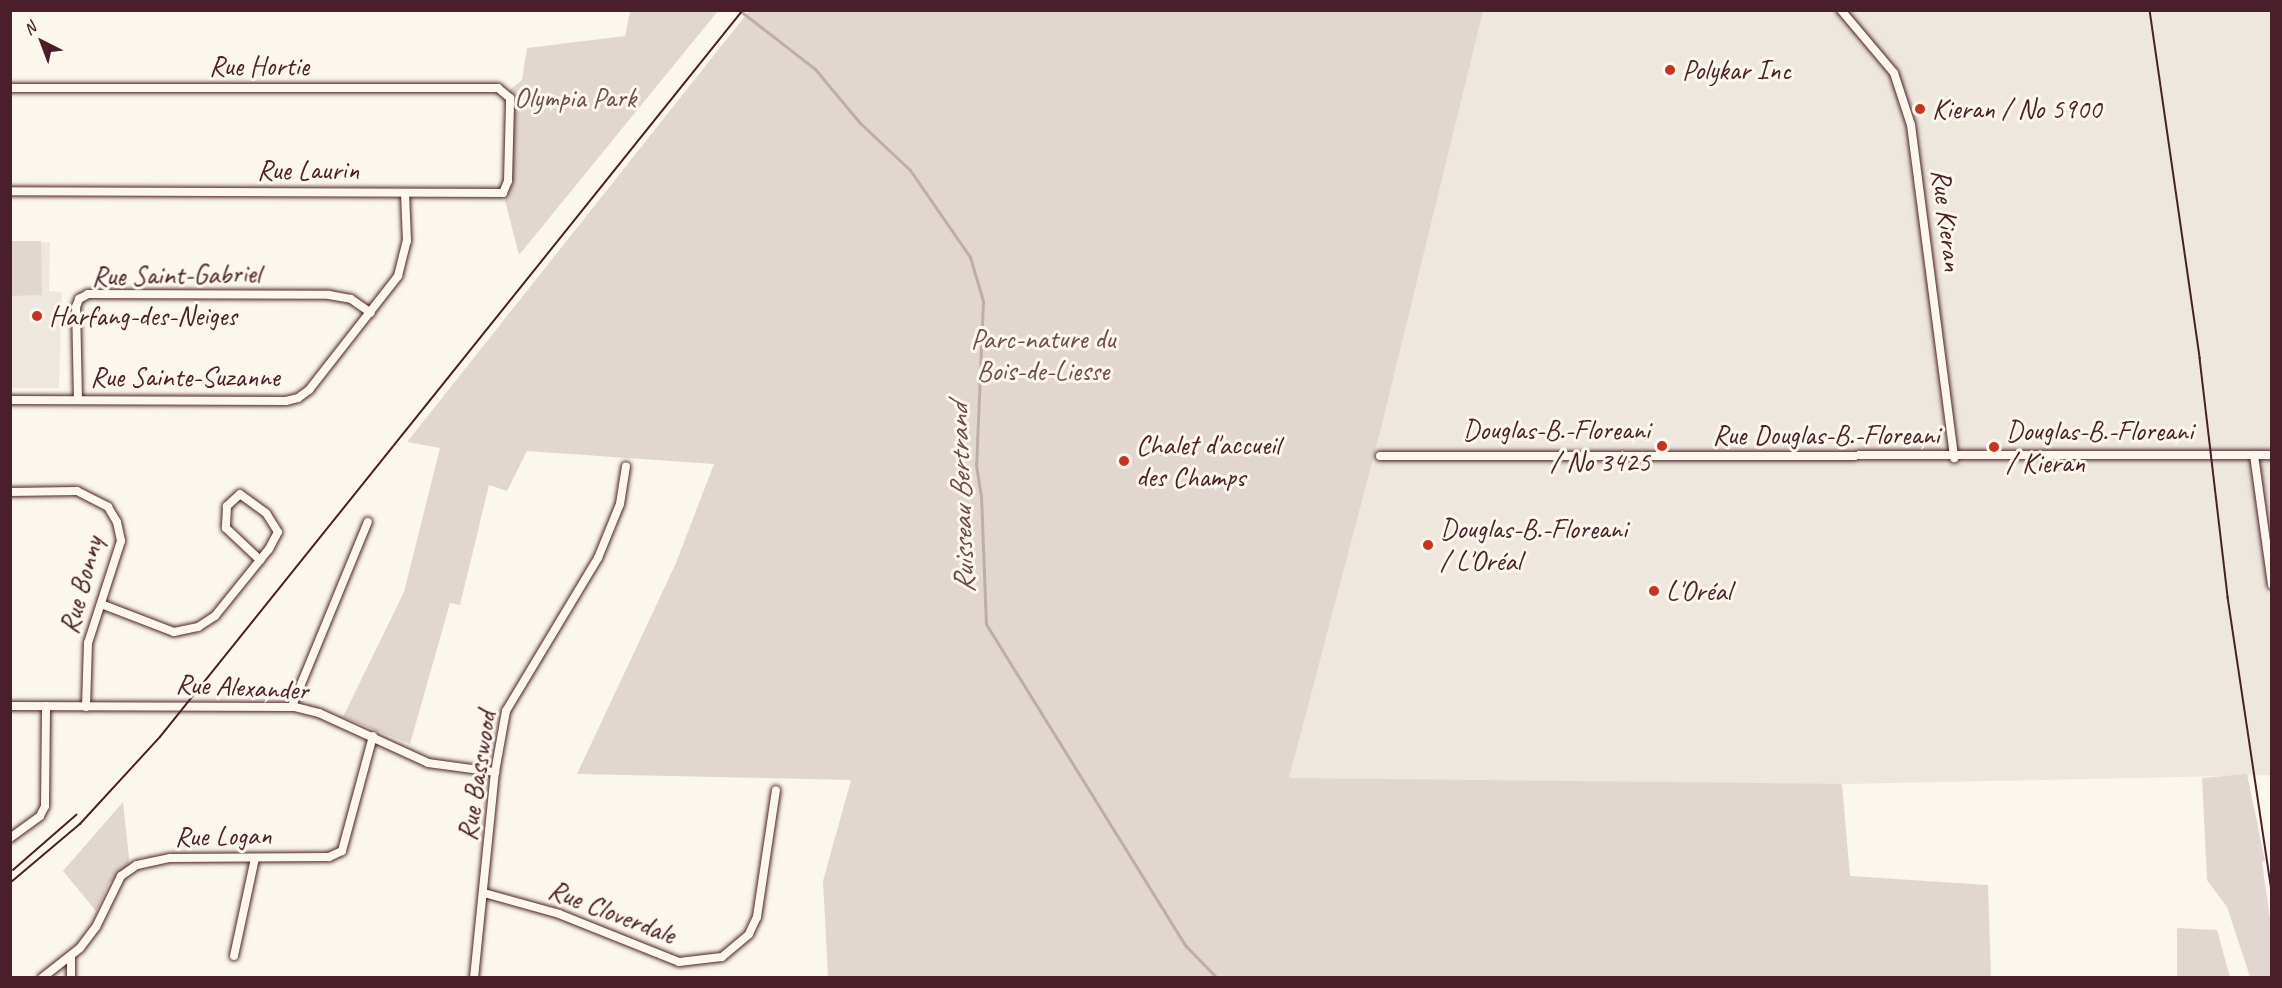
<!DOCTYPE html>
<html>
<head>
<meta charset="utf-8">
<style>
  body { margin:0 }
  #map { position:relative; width:2282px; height:988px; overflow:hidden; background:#fbf7ec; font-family:Caveat,sans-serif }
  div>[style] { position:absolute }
  .built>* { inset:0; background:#eee7de }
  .green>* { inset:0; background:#e2d7d0 }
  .stream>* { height:3px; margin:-1.5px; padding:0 1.5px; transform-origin:1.5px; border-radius:1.5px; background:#bfadaa }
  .roads { filter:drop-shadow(0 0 2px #4a1f2b) drop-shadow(0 0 2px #4a1f2b) }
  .minor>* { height:8px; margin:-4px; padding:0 4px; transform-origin:4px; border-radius:4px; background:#fbf7ec }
  .tram>* { height:1.5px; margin:-0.75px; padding:0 0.75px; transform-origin:0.75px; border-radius:0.75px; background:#4a1f2b }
  .dots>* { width:16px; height:16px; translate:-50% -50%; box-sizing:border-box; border:3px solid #fbf7ec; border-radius:50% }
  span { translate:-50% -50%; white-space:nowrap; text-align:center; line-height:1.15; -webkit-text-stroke:6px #fbf7ec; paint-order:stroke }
  .street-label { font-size:28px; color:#4a1f2b }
  .poi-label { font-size:28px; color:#4a1f2b }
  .left { translate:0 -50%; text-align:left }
  .right { translate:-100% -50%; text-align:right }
  .park-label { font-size:28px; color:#704d54 }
  .water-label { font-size:30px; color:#6d4a51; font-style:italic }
  .frame { position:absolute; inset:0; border:12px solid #4a1f2b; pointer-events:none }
  .north { position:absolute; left:12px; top:12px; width:60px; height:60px; -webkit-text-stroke:4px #fbf7ec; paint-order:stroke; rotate:318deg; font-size:16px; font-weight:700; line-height:24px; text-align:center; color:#4a1f2b }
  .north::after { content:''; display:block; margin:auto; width:21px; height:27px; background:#4a1f2b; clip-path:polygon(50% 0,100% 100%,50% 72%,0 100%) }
</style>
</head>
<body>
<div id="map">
  <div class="built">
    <i style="clip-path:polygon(1481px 11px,2271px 11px,2271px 775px,1759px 786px,1288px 779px)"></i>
    <i style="clip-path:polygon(11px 242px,50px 242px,49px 291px,62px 292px,59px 388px,11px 388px)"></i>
  </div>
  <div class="green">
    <i style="clip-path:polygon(630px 11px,718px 11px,519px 255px,503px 193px,508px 181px,510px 104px,506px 93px,522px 80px,527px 48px,625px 36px)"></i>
    <i style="clip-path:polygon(749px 11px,1483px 11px,1380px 432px,1289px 778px,1842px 784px,1850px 876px,1988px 885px,1991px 977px,828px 977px,823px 881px,851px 780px,577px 774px,676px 563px,714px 464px,527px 451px,507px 491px,489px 485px,460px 605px,450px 603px,410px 744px,343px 717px,404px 592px,440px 448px,407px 442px)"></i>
    <i style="clip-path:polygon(11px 241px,41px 241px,42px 295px,11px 296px)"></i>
    <i style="clip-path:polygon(2247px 774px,2265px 861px,2262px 862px,2271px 926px,2271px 977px,2250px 977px,2227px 907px,2207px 880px,2202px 778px)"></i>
    <i style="clip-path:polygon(123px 802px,130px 867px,109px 883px,96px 911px,63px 871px)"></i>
    <i style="clip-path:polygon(2177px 928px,2217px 930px,2230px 977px,2177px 977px)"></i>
  </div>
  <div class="stream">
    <i style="left:739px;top:10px;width:96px;rotate:37.8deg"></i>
    <i style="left:815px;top:69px;width:70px;rotate:50.2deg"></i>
    <i style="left:860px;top:123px;width:69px;rotate:43.2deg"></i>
    <i style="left:910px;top:170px;width:106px;rotate:55.4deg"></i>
    <i style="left:970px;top:257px;width:46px;rotate:73.5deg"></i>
    <i style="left:983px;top:301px;width:164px;rotate:92.4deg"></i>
    <i style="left:976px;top:465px;width:30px;rotate:81deg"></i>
    <i style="left:981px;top:495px;width:129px;rotate:87.8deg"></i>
    <i style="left:986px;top:624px;width:379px;rotate:58.2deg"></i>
    <i style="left:1186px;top:946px;width:45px;rotate:45.9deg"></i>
  </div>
  <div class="roads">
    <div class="minor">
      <i style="left:1841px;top:10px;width:82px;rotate:49.9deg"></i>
      <i style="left:1894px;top:73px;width:55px;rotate:71.9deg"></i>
      <i style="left:1911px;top:125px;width:336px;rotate:82.6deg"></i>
      <i style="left:10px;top:88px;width:488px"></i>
      <i style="left:498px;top:88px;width:16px;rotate:40deg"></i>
      <i style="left:510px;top:98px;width:6px;rotate:90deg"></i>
      <i style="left:510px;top:104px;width:77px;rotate:91.5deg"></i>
      <i style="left:508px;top:181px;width:13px;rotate:113deg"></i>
      <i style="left:503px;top:193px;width:493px;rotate:-179.8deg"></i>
      <i style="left:10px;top:400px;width:276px;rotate:0.2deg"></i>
      <i style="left:286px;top:401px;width:12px;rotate:-14deg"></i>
      <i style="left:298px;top:398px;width:14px;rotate:-36deg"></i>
      <i style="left:309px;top:390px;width:145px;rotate:-52deg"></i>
      <i style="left:398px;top:276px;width:36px;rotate:-76deg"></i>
      <i style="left:407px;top:241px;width:48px;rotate:-92.4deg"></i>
      <i style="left:78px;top:400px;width:93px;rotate:-91.2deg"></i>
      <i style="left:76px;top:307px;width:9px;rotate:-69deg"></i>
      <i style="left:79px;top:299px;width:10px;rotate:-29deg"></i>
      <i style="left:88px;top:294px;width:241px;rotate:0.2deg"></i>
      <i style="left:329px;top:295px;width:22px;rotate:10deg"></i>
      <i style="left:351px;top:299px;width:24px;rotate:35deg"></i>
      <i style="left:2254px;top:455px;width:131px;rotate:82.1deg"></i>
      <i style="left:1380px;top:456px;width:892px;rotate:-0.06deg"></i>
      <i style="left:10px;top:492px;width:67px;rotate:-0.9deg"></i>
      <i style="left:77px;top:491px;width:35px;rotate:27deg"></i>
      <i style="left:108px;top:507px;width:17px;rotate:59deg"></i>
      <i style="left:117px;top:522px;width:19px;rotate:78deg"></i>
      <i style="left:121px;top:541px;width:107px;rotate:107.9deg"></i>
      <i style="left:88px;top:643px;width:64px;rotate:91.8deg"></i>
      <i style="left:101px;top:604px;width:78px;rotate:21deg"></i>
      <i style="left:174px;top:632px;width:25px;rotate:-12deg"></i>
      <i style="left:198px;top:627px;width:20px;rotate:-33deg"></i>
      <i style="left:215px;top:616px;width:72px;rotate:-51.2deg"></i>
      <i style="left:260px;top:560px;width:14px;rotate:-51deg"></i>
      <i style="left:269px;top:549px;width:19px;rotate:-62deg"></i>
      <i style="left:278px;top:532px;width:22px;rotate:-122deg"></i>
      <i style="left:266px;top:513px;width:32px;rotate:-144deg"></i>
      <i style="left:240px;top:494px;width:18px;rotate:137deg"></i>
      <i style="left:227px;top:506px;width:22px;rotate:93deg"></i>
      <i style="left:226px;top:528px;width:47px;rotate:43.3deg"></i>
      <i style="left:10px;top:706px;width:285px;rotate:0.2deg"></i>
      <i style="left:295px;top:707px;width:25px;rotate:14deg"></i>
      <i style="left:319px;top:713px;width:120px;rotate:24.6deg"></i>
      <i style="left:428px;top:763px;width:68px;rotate:7.7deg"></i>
      <i style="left:292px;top:706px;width:199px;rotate:-67.6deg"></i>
      <i style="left:10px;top:838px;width:37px;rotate:-36deg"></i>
      <i style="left:40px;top:816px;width:11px;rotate:-63deg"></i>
      <i style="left:45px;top:806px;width:100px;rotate:-89.4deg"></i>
      <i style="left:484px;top:893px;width:78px;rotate:15.6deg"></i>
      <i style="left:559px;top:914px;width:129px;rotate:21.8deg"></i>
      <i style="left:679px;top:962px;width:43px;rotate:-6.6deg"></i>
      <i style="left:722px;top:957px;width:35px;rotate:-40deg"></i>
      <i style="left:749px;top:934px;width:19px;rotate:-65deg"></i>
      <i style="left:757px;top:917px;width:128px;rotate:-81.5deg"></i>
      <i style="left:234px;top:956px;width:100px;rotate:-77.9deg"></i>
      <i style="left:71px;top:958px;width:20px;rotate:90deg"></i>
      <i style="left:42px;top:978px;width:48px;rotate:-38.3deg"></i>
      <i style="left:80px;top:948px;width:26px;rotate:-53deg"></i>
      <i style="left:96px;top:927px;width:57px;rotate:-63.9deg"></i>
      <i style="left:121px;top:876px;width:19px;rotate:-35deg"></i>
      <i style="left:137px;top:865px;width:34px;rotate:-12deg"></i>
      <i style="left:170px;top:858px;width:159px;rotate:-0.4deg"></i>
      <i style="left:329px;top:857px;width:14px;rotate:-25deg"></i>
      <i style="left:342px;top:851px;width:119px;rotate:-74.9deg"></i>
      <i style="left:474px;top:978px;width:207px;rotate:-84.2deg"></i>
      <i style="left:495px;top:772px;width:62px;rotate:-79.8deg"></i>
      <i style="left:506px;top:711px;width:179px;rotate:-59deg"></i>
      <i style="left:598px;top:558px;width:58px;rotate:-67.8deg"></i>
      <i style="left:620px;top:504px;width:38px;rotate:-81deg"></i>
    </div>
  </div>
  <div class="tram">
    <i style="left:2150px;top:10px;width:352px;rotate:81.8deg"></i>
    <i style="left:2200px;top:358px;width:241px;rotate:83.3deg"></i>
    <i style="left:2228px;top:597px;width:297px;rotate:81.5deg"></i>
    <i style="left:13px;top:870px;width:84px;rotate:-41.1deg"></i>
    <i style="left:10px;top:883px;width:92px;rotate:-40.1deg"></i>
    <i style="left:80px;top:824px;width:118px;rotate:-47.4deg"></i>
    <i style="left:160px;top:737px;width:932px;rotate:-51.27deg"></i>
  </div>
  <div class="dots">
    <i style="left:1670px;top:70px;background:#c8321e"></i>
    <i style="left:1920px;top:109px;background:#c8321e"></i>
    <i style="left:37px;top:316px;background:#c8321e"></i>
    <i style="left:1662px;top:446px;background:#c8321e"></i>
    <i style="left:1994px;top:447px;background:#c8321e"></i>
    <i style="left:1124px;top:461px;background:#c8321e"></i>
    <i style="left:1428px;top:545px;background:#c8321e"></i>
    <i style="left:1654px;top:591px;background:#c8321e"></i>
  </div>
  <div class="street-label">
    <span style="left:259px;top:66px">Rue Hortie</span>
    <span style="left:308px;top:170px">Rue Laurin</span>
    <span style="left:1947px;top:220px;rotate:83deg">Rue Kieran</span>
    <span style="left:176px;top:275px;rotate:-1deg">Rue Saint-Gabriel</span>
    <span style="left:185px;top:377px">Rue Sainte-Suzanne</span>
    <span style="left:1826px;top:435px">Rue Douglas-B.-Floreani</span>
    <span style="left:81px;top:585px;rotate:-75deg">Rue Bonny</span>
    <span style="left:242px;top:687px;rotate:3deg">Rue Alexander</span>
    <span style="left:477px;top:776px;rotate:-81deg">Rue Basswood</span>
    <span style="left:223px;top:836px;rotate:-1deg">Rue Logan</span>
    <span style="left:612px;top:912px;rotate:21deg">Rue Cloverdale</span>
  </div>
  <div class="poi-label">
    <span class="left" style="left:1682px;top:70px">Polykar Inc</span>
    <span class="left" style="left:1932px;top:109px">Kieran / No 5900</span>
    <span class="left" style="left:49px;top:316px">Harfang-des-Neiges</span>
    <span class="right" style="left:1650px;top:446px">Douglas-B.-Floreani<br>/ No 3425</span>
    <span class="left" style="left:2006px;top:447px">Douglas-B.-Floreani<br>/ Kieran</span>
    <span class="left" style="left:1136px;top:461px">Chalet d'accueil<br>des Champs</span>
    <span class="left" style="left:1440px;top:545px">Douglas-B.-Floreani<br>/ L'Oréal</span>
    <span class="left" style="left:1666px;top:591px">L'Oréal</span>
  </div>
  <div class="park-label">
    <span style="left:575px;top:98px">Olympia Park</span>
    <span style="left:1043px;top:355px">Parc-nature du<br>Bois-de-Liesse</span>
  </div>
  <div class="water-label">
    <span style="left:961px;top:499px;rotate:-92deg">Ruisseau Bertrand</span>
  </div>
  <div class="frame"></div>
  <div class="north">N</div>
</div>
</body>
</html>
